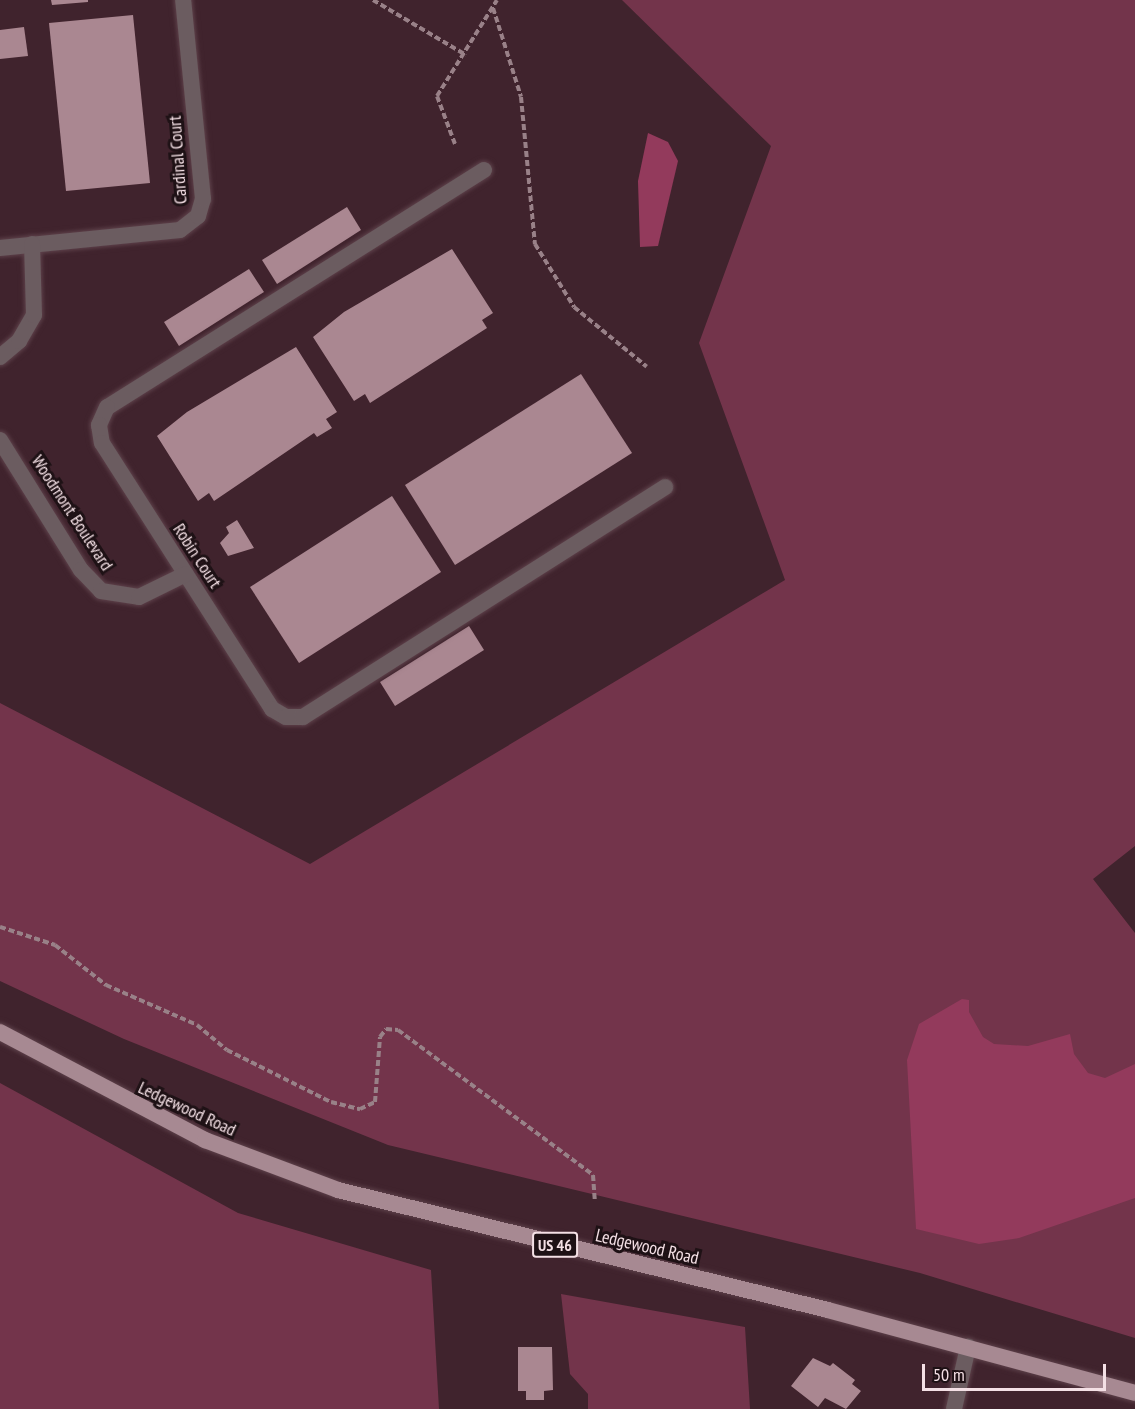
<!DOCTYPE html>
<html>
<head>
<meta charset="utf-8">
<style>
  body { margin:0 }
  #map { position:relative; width:1135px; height:1409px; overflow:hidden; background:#40232d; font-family:"PT Sans Narrow",sans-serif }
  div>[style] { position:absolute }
  .green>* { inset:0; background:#73344b }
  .water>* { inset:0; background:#933a5c }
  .building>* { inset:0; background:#aa8791 }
  .path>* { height:4px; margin-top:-2px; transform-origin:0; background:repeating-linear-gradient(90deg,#998188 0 6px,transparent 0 9px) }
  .roads { filter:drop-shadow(0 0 2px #5d414a) drop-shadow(0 0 2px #5d414a) }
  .minor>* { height:16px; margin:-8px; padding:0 8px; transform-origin:8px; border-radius:8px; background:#6b5c60 }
  .primary>* { height:16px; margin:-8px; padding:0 8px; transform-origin:8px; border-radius:8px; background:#a78992 }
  span { translate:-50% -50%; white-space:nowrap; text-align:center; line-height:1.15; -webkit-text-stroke:6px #1e1115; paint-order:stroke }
  .shield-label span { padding:2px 4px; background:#1e1115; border:2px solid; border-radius:4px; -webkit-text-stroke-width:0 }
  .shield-label { font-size:16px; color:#f4e0e5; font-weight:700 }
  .street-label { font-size:18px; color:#f4e0e5 }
  .scale { position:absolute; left:922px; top:1364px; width:184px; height:27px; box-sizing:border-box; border:3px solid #f4e0e5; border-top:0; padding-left:8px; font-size:18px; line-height:21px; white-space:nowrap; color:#f4e0e5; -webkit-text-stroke:4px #1e1115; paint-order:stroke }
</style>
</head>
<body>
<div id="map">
  <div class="green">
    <i style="clip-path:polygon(622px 0,1135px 0,1135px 846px,1093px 879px,1135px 933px,1135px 1338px,920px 1273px,388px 1145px,124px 1039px,0 981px,0 703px,310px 864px,785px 580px,699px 343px,771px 146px)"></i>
    <i style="clip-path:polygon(0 1083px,238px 1213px,431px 1270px,439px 1409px,0 1409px)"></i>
    <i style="clip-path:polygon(561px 1294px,745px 1327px,750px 1409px,588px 1409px,588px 1394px,570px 1374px)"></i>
  </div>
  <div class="water">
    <i style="clip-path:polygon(648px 133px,668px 142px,678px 161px,658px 246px,640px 247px,638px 181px)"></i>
    <i style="clip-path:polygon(962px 999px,969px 1000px,969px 1012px,983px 1037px,994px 1044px,1028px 1046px,1070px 1034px,1074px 1054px,1088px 1073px,1105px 1078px,1135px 1064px,1135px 1198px,1019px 1238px,979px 1244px,916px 1229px,907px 1060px,919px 1024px)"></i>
  </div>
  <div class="building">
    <i style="clip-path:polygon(51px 0,88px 0,88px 2px,52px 5px)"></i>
    <i style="clip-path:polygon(133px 15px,150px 183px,66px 191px,49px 23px)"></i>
    <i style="clip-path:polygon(24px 27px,28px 56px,0 59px,0 30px)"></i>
    <i style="clip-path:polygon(347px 207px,361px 230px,277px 284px,262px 260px)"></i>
    <i style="clip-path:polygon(452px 249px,493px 313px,482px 320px,487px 328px,370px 403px,365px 394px,354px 401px,313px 337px,344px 312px)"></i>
    <i style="clip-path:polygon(249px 269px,264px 292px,179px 346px,164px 322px)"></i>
    <i style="clip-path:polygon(296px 347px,337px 412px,326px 419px,332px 428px,317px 437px,314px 433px,214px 501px,209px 493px,198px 501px,157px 436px,187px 412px)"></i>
    <i style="clip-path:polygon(581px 374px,632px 453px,455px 565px,405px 485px)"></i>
    <i style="clip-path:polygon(392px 496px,441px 572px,299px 663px,250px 587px)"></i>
    <i style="clip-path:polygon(237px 520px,254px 548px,228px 556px,220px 543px,229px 533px,226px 527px)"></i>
    <i style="clip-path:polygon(469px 626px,484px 650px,395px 706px,380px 682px)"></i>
    <i style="clip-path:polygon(518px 1347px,552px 1347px,553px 1390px,544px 1391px,544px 1400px,526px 1400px,526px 1391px,518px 1391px)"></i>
    <i style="clip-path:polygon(813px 1358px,830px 1366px,833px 1363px,855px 1380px,852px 1384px,861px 1391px,846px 1409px,825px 1398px,818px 1407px,791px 1386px)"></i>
  </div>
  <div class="path">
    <i style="left:373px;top:0;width:108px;rotate:30.6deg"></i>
    <i style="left:493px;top:8px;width:93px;rotate:72.5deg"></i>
    <i style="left:521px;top:97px;width:148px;rotate:84.6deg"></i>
    <i style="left:535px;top:244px;width:74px;rotate:58.2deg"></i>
    <i style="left:574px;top:307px;width:94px;rotate:39.4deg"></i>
    <i style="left:455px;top:144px;width:51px;rotate:-110.6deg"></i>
    <i style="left:437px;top:96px;width:113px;rotate:-58deg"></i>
    <i style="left:0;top:927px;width:58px;rotate:18.1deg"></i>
    <i style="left:55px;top:945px;width:65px;rotate:38.1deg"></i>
    <i style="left:106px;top:985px;width:99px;rotate:23.7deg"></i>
    <i style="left:197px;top:1025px;width:39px;rotate:40deg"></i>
    <i style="left:227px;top:1050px;width:116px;rotate:26.6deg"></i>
    <i style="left:331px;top:1102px;width:30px;rotate:14deg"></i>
    <i style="left:360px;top:1109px;width:17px;rotate:-25deg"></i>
    <i style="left:375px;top:1102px;width:65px;rotate:-85.6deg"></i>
    <i style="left:380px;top:1037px;width:10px;rotate:-53deg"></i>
    <i style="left:386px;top:1029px;width:12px;rotate:5deg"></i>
    <i style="left:398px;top:1030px;width:243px;rotate:36.6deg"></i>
    <i style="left:593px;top:1175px;width:26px;rotate:86deg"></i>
  </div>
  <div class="roads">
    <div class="minor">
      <i style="left:484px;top:170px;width:445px;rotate:147.8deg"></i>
      <i style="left:107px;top:407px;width:20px;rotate:114deg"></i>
      <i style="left:99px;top:425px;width:18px;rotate:81deg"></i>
      <i style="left:102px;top:443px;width:316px;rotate:57.4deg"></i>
      <i style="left:272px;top:709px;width:16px;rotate:30deg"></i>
      <i style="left:286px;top:717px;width:17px"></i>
      <i style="left:303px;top:717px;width:429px;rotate:-32.4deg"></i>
      <i style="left:0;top:248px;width:181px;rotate:-5.7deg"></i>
      <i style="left:180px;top:230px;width:23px;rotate:-38deg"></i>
      <i style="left:198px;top:216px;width:18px;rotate:-74deg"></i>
      <i style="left:203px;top:199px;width:200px;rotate:-95.7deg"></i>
      <i style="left:0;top:357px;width:25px;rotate:-40deg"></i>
      <i style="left:19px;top:341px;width:30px;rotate:-60deg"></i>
      <i style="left:34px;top:315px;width:71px;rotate:-91.6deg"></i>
      <i style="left:0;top:440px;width:153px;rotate:58.1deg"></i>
      <i style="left:81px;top:570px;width:29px;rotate:46deg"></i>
      <i style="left:101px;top:591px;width:38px;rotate:9deg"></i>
      <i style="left:139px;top:597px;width:52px;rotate:-26.1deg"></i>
      <i style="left:954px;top:1409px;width:64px;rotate:-77.3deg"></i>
    </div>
    <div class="primary">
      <i style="left:0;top:1032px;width:232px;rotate:27.8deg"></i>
      <i style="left:205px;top:1140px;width:142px;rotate:20.6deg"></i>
      <i style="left:338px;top:1190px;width:504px;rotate:13.76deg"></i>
      <i style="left:828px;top:1310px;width:318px;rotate:15.1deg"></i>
    </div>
  </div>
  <div class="shield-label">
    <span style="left:555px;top:1245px">US 46</span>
  </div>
  <div class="street-label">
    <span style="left:178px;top:160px;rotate:-94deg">Cardinal Court</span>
    <span style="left:72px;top:513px;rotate:57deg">Woodmont Boulevard</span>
    <span style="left:197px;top:556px;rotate:57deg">Robin Court</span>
    <span style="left:187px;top:1109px;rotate:25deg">Ledgewood Road</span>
    <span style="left:647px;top:1247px;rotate:13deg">Ledgewood Road</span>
  </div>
  <div class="scale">50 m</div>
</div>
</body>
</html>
